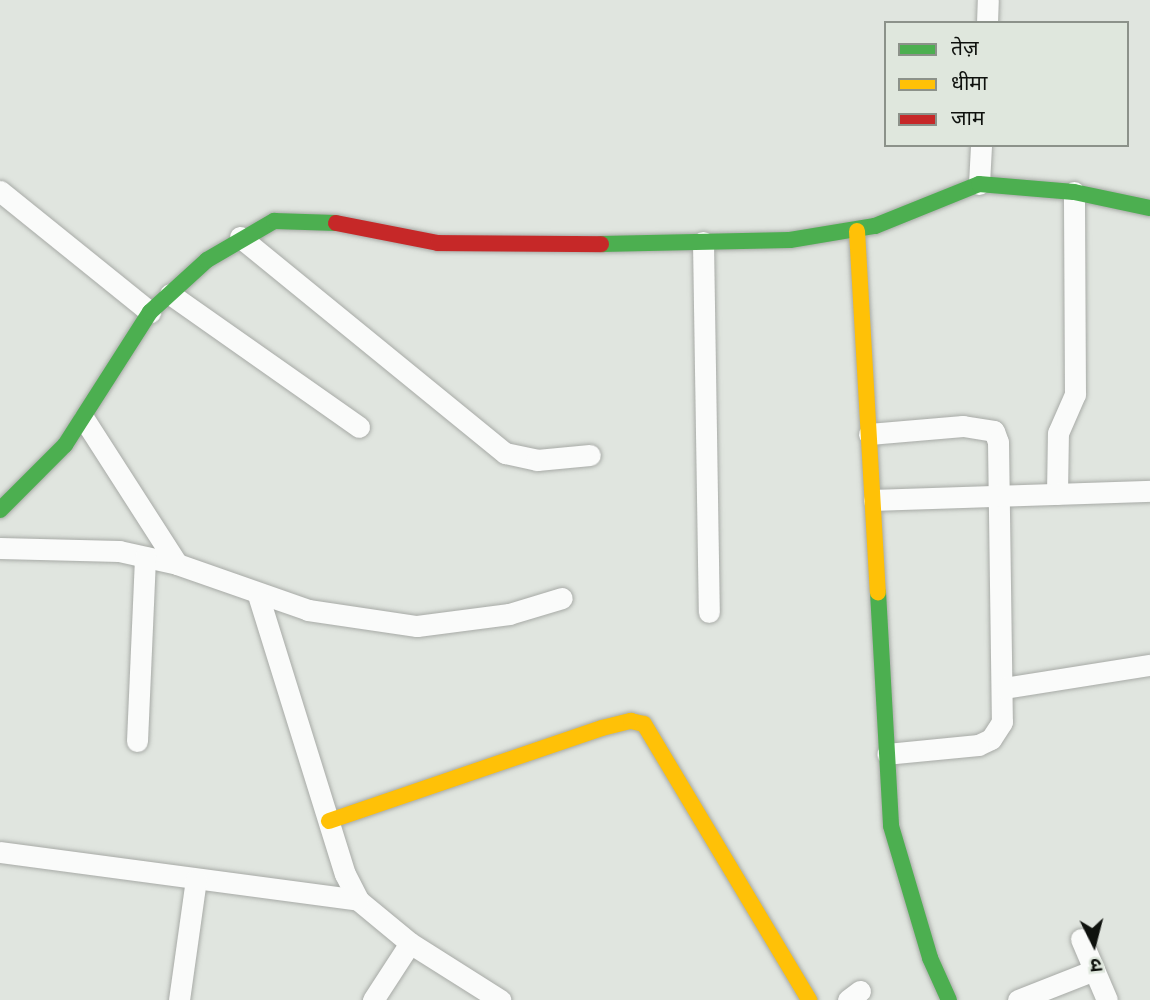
<!DOCTYPE html>
<html>
<head>
<meta charset="utf-8">
<style>
  body { margin:0 }
  #map { position:relative; width:1150px; height:1000px; overflow:hidden; background:#e0e5df; font-family:Signika,"Noto Sans Devanagari",sans-serif }
  div>[style] { position:absolute }
  .roads { filter:drop-shadow(0 0 2px #a7aaa6) drop-shadow(0 0 2px #a7aaa6) }
  .street>* { height:21px; margin:-10.5px; padding:0 10.5px; transform-origin:10.5px; border-radius:10.5px; background:#fafbfa }
  .fast>* { height:16px; margin:-8px; padding:0 8px; transform-origin:8px; border-radius:8px; background:#4caf50 }
  .slow>* { height:16px; margin:-8px; padding:0 8px; transform-origin:8px; border-radius:8px; background:#ffc107 }
  .jam>* { height:16px; margin:-8px; padding:0 8px; transform-origin:8px; border-radius:8px; background:#c62828 }
  span { translate:-50% -50%; white-space:nowrap; text-align:center; line-height:1.15; -webkit-text-stroke:6px #dfe7dd; paint-order:stroke }
  .legend { position:absolute; left:884px; top:21px; width:245px; height:126px; box-sizing:border-box; background:#dfe7dd; border:2px solid #8c928a; margin:0; padding:9px 12px; list-style:none; font-size:21px; color:#0f120e }
  .legend li { display:flex; align-items:center; gap:14px; height:35px }
  .legend b { width:35px; border:2px solid #8c928a }
  .north { position:absolute; left:1059px; top:909px; width:70px; height:70px; -webkit-text-stroke:5px #dfe7dd; paint-order:stroke; rotate:174deg; font-size:19px; font-weight:700; line-height:28px; text-align:center; color:#0f120e }
  .north::after { content:''; display:block; margin:auto; width:24px; height:32px; background:#0f120e; clip-path:polygon(50% 0,100% 100%,50% 72%,0 100%) }
</style>
</head>
<body>
<div id="map">
  <div class="roads">
    <div class="street">
      <i style="left:987px;top:23px;width:23px;rotate:-88deg"></i>
      <i style="left:979px;top:184px;width:39px;rotate:-87deg"></i>
      <i style="left:0;top:191px;width:193px;rotate:38.9deg"></i>
      <i style="left:240px;top:237px;width:342px;rotate:39.2deg"></i>
      <i style="left:505px;top:453px;width:33px;rotate:12deg"></i>
      <i style="left:537px;top:460px;width:53px;rotate:-5.4deg"></i>
      <i style="left:703px;top:242px;width:370px;rotate:89.1deg"></i>
      <i style="left:170px;top:294px;width:231px;rotate:35.1deg"></i>
      <i style="left:84px;top:419px;width:172px;rotate:57.3deg"></i>
      <i style="left:869px;top:434px;width:94px;rotate:-4.9deg"></i>
      <i style="left:963px;top:426px;width:31px;rotate:9deg"></i>
      <i style="left:994px;top:431px;width:12px;rotate:70deg"></i>
      <i style="left:998px;top:442px;width:280px;rotate:89.2deg"></i>
      <i style="left:1002px;top:722px;width:20px;rotate:123deg"></i>
      <i style="left:991px;top:739px;width:14px;rotate:155deg"></i>
      <i style="left:978px;top:745px;width:91px;rotate:174.4deg"></i>
      <i style="left:1057px;top:494px;width:61px;rotate:-89.1deg"></i>
      <i style="left:1058px;top:433px;width:43px;rotate:-66.4deg"></i>
      <i style="left:1075px;top:394px;width:202px;rotate:-90.3deg"></i>
      <i style="left:874px;top:500px;width:276px;rotate:-1.9deg"></i>
      <i style="left:0;top:548px;width:119px;rotate:1.4deg"></i>
      <i style="left:119px;top:551px;width:59px;rotate:12.6deg"></i>
      <i style="left:177px;top:564px;width:139px;rotate:19.3deg"></i>
      <i style="left:308px;top:610px;width:110px;rotate:8.4deg"></i>
      <i style="left:417px;top:626px;width:93px;rotate:-7.4deg"></i>
      <i style="left:509px;top:614px;width:55px;rotate:-16.8deg"></i>
      <i style="left:258px;top:595px;width:292px;rotate:72.7deg"></i>
      <i style="left:345px;top:874px;width:29px;rotate:63deg"></i>
      <i style="left:358px;top:900px;width:67px;rotate:39.6deg"></i>
      <i style="left:410px;top:943px;width:107px;rotate:32.3deg"></i>
      <i style="left:1004px;top:688px;width:148px;rotate:-9deg"></i>
      <i style="left:137px;top:741px;width:184px;rotate:-87.5deg"></i>
      <i style="left:0;top:852px;width:361px;rotate:7.6deg"></i>
      <i style="left:1081px;top:939px;width:66px;rotate:66.9deg"></i>
      <i style="left:179px;top:1000px;width:122px;rotate:-82deg"></i>
      <i style="left:373px;top:1000px;width:68px;rotate:-57deg"></i>
      <i style="left:848px;top:1000px;width:15px;rotate:-37deg"></i>
      <i style="left:1018px;top:1000px;width:82px;rotate:-21.5deg"></i>
    </div>
    <div class="fast">
      <i style="left:601px;top:244px;width:189px;rotate:-1.2deg"></i>
      <i style="left:790px;top:240px;width:86px;rotate:-9.4deg"></i>
      <i style="left:875px;top:226px;width:112px;rotate:-22deg"></i>
      <i style="left:979px;top:184px;width:95px;rotate:4.8deg"></i>
      <i style="left:1074px;top:192px;width:78px;rotate:11.9deg"></i>
      <i style="left:0;top:510px;width:92px;rotate:-45deg"></i>
      <i style="left:65px;top:445px;width:158px;rotate:-57.4deg"></i>
      <i style="left:150px;top:312px;width:77px;rotate:-42.4deg"></i>
      <i style="left:207px;top:260px;width:78px;rotate:-30.2deg"></i>
      <i style="left:274px;top:221px;width:62px;rotate:1.8deg"></i>
      <i style="left:878px;top:592px;width:234px;rotate:86.8deg"></i>
      <i style="left:891px;top:826px;width:138px;rotate:73.5deg"></i>
      <i style="left:930px;top:958px;width:46px;rotate:65.7deg"></i>
    </div>
    <div class="slow">
      <i style="left:857px;top:231px;width:362px;rotate:86.7deg"></i>
      <i style="left:329px;top:821px;width:288px;rotate:-18.8deg"></i>
      <i style="left:602px;top:728px;width:30px;rotate:-14deg"></i>
      <i style="left:631px;top:721px;width:13px;rotate:13deg"></i>
      <i style="left:644px;top:724px;width:322px;rotate:59.1deg"></i>
    </div>
    <div class="jam">
      <i style="left:336px;top:223px;width:104px;rotate:11.1deg"></i>
      <i style="left:438px;top:243px;width:163px;rotate:0.4deg"></i>
    </div>
  </div>
  <ul class="legend">
  <li><b style="height:9px;background:#4caf50"></b>तेज़</li>
  <li><b style="height:9px;background:#ffc107"></b>धीमा</li>
  <li><b style="height:9px;background:#c62828"></b>जाम</li>
  </ul>
  <div class="north">उ</div>
</div>
</body>
</html>
